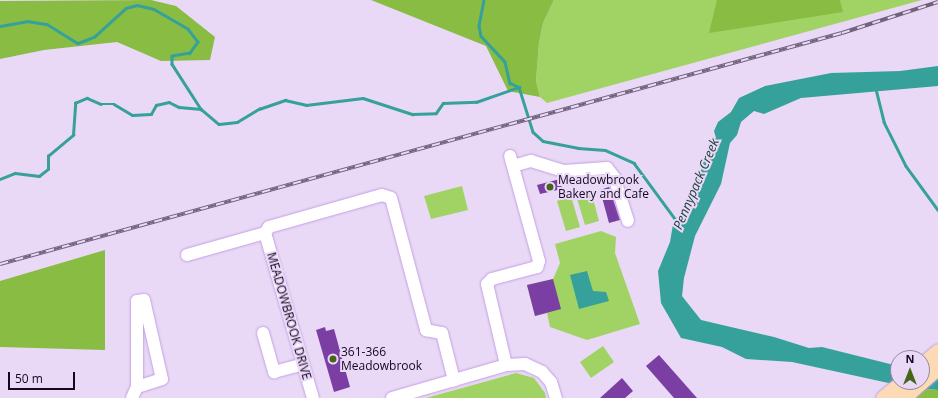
<!DOCTYPE html>
<html>
<head>
<meta charset="utf-8">
<style>
  body { margin:0 }
  #map { position:relative; width:938px; height:398px; overflow:hidden; background:#e9d9f6; font-family:"Open Sans",sans-serif }
  div>[style] { position:absolute }
  .green>* { inset:0; background:#a1d364 }
  .forest>* { inset:0; background:#89bc43 }
  .water>* { inset:0; background:#36a19a }
  .stream>* { height:2.5px; margin:-1.25px; padding:0 1.25px; transform-origin:1.25px; border-radius:1.25px; background:#36a19a }
  .building>* { inset:0; background:#7b3fa3 }
  .roads { filter:drop-shadow(0 0 1px #c59fe4) drop-shadow(0 0 1px #c59fe4) }
  .minor>* { height:12px; margin:-6px; padding:0 6px; transform-origin:6px; border-radius:6px; background:#fff }
  .major>* { height:15px; margin:-7.5px; padding:0 7.5px; transform-origin:7.5px; border-radius:7.5px; background:#fcdab5 }
  .rail>* { height:4px; margin-top:-2px; transform-origin:0; background:repeating-linear-gradient(90deg,#e9d9f6 0 8px,#72637d 0 16px); box-sizing:border-box; border-block:1px solid #72637d }
  .dots>* { width:11px; height:11px; translate:-50% -50%; box-sizing:border-box; border:2px solid #e9d9f6; border-radius:50% }
  span { translate:-50% -50%; white-space:nowrap; text-align:center; line-height:1.15; -webkit-text-stroke:4px #e9d9f6; paint-order:stroke }
  .poi-label { font-size:12px; color:#160720 }
  .left { translate:0 -50%; text-align:left }
  .street-label { font-size:12px; color:#160720 }
  .water-label { font-size:13px; color:#21413e; font-style:italic }
  .north { position:absolute; left:890px; top:350px; width:40px; height:40px; box-sizing:border-box; background:#e9d9f6; border:1px solid #9585a0; border-radius:50%; rotate:0deg; font-size:11px; font-weight:700; line-height:16px; text-align:center; color:#160720 }
  .north::after { content:''; display:block; margin:auto; width:14px; height:18px; background:#47651a; clip-path:polygon(50% 0,100% 100%,50% 72%,0 100%) }
  .scale { position:absolute; left:8px; top:372px; width:67px; height:18px; box-sizing:border-box; border:2px solid #160720; border-top:0; padding-left:5px; font-size:12px; line-height:14px; white-space:nowrap; color:#160720; -webkit-text-stroke:3px #e9d9f6; paint-order:stroke }
</style>
</head>
<body>
<div id="map">
  <div class="green">
    <i style="clip-path:polygon(554px 0,922px 0,547px 103px,540px 97px,536px 81px,539px 43px,543px 23px)"></i>
    <i style="clip-path:polygon(462px 186px,468px 210px,431px 219px,424px 196px)"></i>
    <i style="clip-path:polygon(591px 191px,599px 221px,585px 225px,576px 195px)"></i>
    <i style="clip-path:polygon(571px 196px,580px 227px,566px 231px,557px 201px)"></i>
    <i style="clip-path:polygon(601px 231px,616px 237px,615px 253px,640px 324px,587px 340px,550px 327px,547px 313px,535px 316px,527px 285px,553px 279px,560px 263px,555px 244px)"></i>
    <i style="clip-path:polygon(603px 346px,614px 362px,591px 378px,580px 362px)"></i>
    <i style="clip-path:polygon(516px 373px,534px 378px,545px 393px,546px 398px,426px 398px)"></i>
  </div>
  <div class="forest">
    <i style="clip-path:polygon(151px 0,176px 6px,215px 37px,210px 60px,161px 61px,117px 42px,44px 50px,0 59px,0 1px)"></i>
    <i style="clip-path:polygon(371px 0,554px 0,543px 23px,539px 43px,536px 81px,540px 97px,508px 91px,486px 46px)"></i>
    <i style="clip-path:polygon(717px 0,840px 0,843px 12px,709px 33px)"></i>
    <i style="clip-path:polygon(105px 250px,105px 350px,0 347px,0 281px)"></i>
    <i style="clip-path:polygon(914px 388px,938px 390px,938px 398px,903px 398px)"></i>
  </div>
  <div class="water">
    <i style="clip-path:polygon(938px 66px,938px 86px,801px 98px,764px 114px,754px 111px,741px 122px,737px 135px,730px 143px,721px 184px,695px 236px,684px 278px,682px 296px,701px 320px,774px 337px,809px 348px,822px 347px,898px 366px,898px 382px,922px 382px,938px 373px,938px 390px,907px 387px,792px 362px,746px 359px,722px 347px,681px 338px,661px 303px,658px 271px,670px 242px,673px 224px,680px 218px,690px 192px,695px 189px,710px 140px,716px 138px,714px 131px,718px 122px,731px 112px,739px 98px,765px 86px,831px 73px,900px 71px)"></i>
    <i style="clip-path:polygon(587px 271px,593px 291px,606px 292px,609px 301px,579px 309px,570px 275px)"></i>
  </div>
  <div class="stream">
    <i style="left:484px;top:0;width:26px;rotate:101deg"></i>
    <i style="left:479px;top:26px;width:10px;rotate:79deg"></i>
    <i style="left:481px;top:36px;width:35px;rotate:47deg"></i>
    <i style="left:505px;top:62px;width:22px;rotate:77deg"></i>
    <i style="left:510px;top:83px;width:10px;rotate:24deg"></i>
    <i style="left:0;top:26px;width:27px;rotate:-10deg"></i>
    <i style="left:27px;top:21px;width:20px;rotate:9deg"></i>
    <i style="left:47px;top:24px;width:36px;rotate:32deg"></i>
    <i style="left:78px;top:43px;width:17px;rotate:-21deg"></i>
    <i style="left:94px;top:37px;width:43px;rotate:-42.2deg"></i>
    <i style="left:126px;top:8px;width:11px;rotate:-15deg"></i>
    <i style="left:137px;top:5px;width:17px;rotate:13deg"></i>
    <i style="left:154px;top:9px;width:39px;rotate:30deg"></i>
    <i style="left:188px;top:29px;width:16px;rotate:52deg"></i>
    <i style="left:198px;top:42px;width:14px;rotate:126deg"></i>
    <i style="left:190px;top:53px;width:18px;rotate:171deg"></i>
    <i style="left:172px;top:56px;width:8px;rotate:90deg"></i>
    <i style="left:172px;top:64px;width:54px;rotate:57.2deg"></i>
    <i style="left:201px;top:109px;width:23px;rotate:40deg"></i>
    <i style="left:219px;top:124px;width:18px;rotate:-6deg"></i>
    <i style="left:237px;top:122px;width:26px;rotate:-31deg"></i>
    <i style="left:259px;top:109px;width:28px;rotate:-19deg"></i>
    <i style="left:285px;top:100px;width:22px;rotate:13deg"></i>
    <i style="left:306px;top:105px;width:57px;rotate:-7deg"></i>
    <i style="left:363px;top:98px;width:52px;rotate:18.1deg"></i>
    <i style="left:412px;top:114px;width:24px;rotate:-2deg"></i>
    <i style="left:436px;top:113px;width:12px;rotate:-55deg"></i>
    <i style="left:443px;top:103px;width:33px;rotate:-2deg"></i>
    <i style="left:476px;top:102px;width:46px;rotate:-19.2deg"></i>
    <i style="left:519px;top:87px;width:47px;rotate:72.7deg"></i>
    <i style="left:533px;top:132px;width:13px;rotate:42deg"></i>
    <i style="left:543px;top:141px;width:36px;rotate:11deg"></i>
    <i style="left:578px;top:148px;width:27px;rotate:4deg"></i>
    <i style="left:605px;top:150px;width:32px;rotate:24deg"></i>
    <i style="left:634px;top:163px;width:74px;rotate:53.7deg"></i>
    <i style="left:876px;top:89px;width:34px;rotate:76deg"></i>
    <i style="left:884px;top:122px;width:49px;rotate:63.4deg"></i>
    <i style="left:906px;top:166px;width:54px;rotate:54deg"></i>
    <i style="left:0;top:179px;width:16px;rotate:-22deg"></i>
    <i style="left:15px;top:173px;width:24px;rotate:7deg"></i>
    <i style="left:39px;top:176px;width:11px;rotate:-38deg"></i>
    <i style="left:48px;top:169px;width:13px;rotate:-90deg"></i>
    <i style="left:48px;top:156px;width:33px;rotate:-40deg"></i>
    <i style="left:73px;top:135px;width:32px;rotate:-86deg"></i>
    <i style="left:75px;top:103px;width:13px;rotate:-23deg"></i>
    <i style="left:87px;top:98px;width:15px;rotate:23deg"></i>
    <i style="left:101px;top:104px;width:13px"></i>
    <i style="left:114px;top:104px;width:21px;rotate:31deg"></i>
    <i style="left:132px;top:115px;width:19px;rotate:-3deg"></i>
    <i style="left:151px;top:114px;width:10px;rotate:-61deg"></i>
    <i style="left:156px;top:105px;width:13px;rotate:-13deg"></i>
    <i style="left:169px;top:102px;width:11px;rotate:27deg"></i>
    <i style="left:179px;top:107px;width:22px;rotate:5deg"></i>
  </div>
  <div class="building">
    <i style="clip-path:polygon(560px 179px,562px 189px,540px 194px,537px 185px)"></i>
    <i style="clip-path:polygon(609px 187px,620px 220px,609px 223px,600px 190px)"></i>
    <i style="clip-path:polygon(553px 279px,561px 309px,535px 316px,527px 285px)"></i>
    <i style="clip-path:polygon(325px 327px,326px 331px,334px 329px,350px 387px,334px 392px,316px 330px)"></i>
    <i style="clip-path:polygon(659px 355px,697px 398px,674px 398px,646px 366px)"></i>
    <i style="clip-path:polygon(622px 378px,633px 391px,625px 398px,600px 398px)"></i>
  </div>
  <div class="roads">
    <div class="minor">
      <i style="left:513px;top:166px;width:19px;rotate:-16deg"></i>
      <i style="left:531px;top:161px;width:34px;rotate:17deg"></i>
      <i style="left:564px;top:171px;width:43px;rotate:-4deg"></i>
      <i style="left:607px;top:168px;width:11px;rotate:52deg"></i>
      <i style="left:614px;top:177px;width:46px;rotate:72.3deg"></i>
      <i style="left:265px;top:233px;width:172px;rotate:73.8deg"></i>
      <i style="left:187px;top:255px;width:81px;rotate:-15.8deg"></i>
      <i style="left:265px;top:233px;width:7px;rotate:-56deg"></i>
      <i style="left:269px;top:227px;width:117px;rotate:-15.8deg"></i>
      <i style="left:382px;top:195px;width:9px;rotate:18deg"></i>
      <i style="left:391px;top:198px;width:137px;rotate:75.1deg"></i>
      <i style="left:426px;top:330px;width:16px;rotate:11deg"></i>
      <i style="left:442px;top:333px;width:49px;rotate:75.7deg"></i>
      <i style="left:263px;top:333px;width:41px;rotate:74.2deg"></i>
      <i style="left:274px;top:372px;width:30px;rotate:-15deg"></i>
      <i style="left:506px;top:365px;width:83px;rotate:-103.2deg"></i>
      <i style="left:487px;top:284px;width:7px;rotate:-45deg"></i>
      <i style="left:492px;top:279px;width:47px;rotate:-14.9deg"></i>
      <i style="left:537px;top:267px;width:6px;rotate:-72deg"></i>
      <i style="left:539px;top:261px;width:109px;rotate:-105.4deg"></i>
      <i style="left:132px;top:398px;width:12px;rotate:-66deg"></i>
      <i style="left:137px;top:387px;width:86px;rotate:-90deg"></i>
      <i style="left:137px;top:301px;width:7px;rotate:-8deg"></i>
      <i style="left:144px;top:300px;width:81px;rotate:77.2deg"></i>
      <i style="left:162px;top:379px;width:26px;rotate:162deg"></i>
      <i style="left:392px;top:398px;width:119px;rotate:-16.1deg"></i>
      <i style="left:506px;top:365px;width:19px;rotate:-3deg"></i>
      <i style="left:525px;top:364px;width:19px;rotate:25deg"></i>
      <i style="left:542px;top:372px;width:13px;rotate:48deg"></i>
      <i style="left:551px;top:382px;width:17px;rotate:73deg"></i>
    </div>
    <div class="major">
      <i style="left:922px;top:365px;width:21px;rotate:-41deg"></i>
      <i style="left:922px;top:381px;width:21px;rotate:-41deg"></i>
      <i style="left:883px;top:398px;width:25px;rotate:-40deg"></i>
      <i style="left:903px;top:398px;width:24px;rotate:-42deg"></i>
    </div>
  </div>
  <div class="rail">
    <i style="left:0;top:264px;width:873px;rotate:-15.34deg"></i>
    <i style="left:842px;top:33px;width:101px;rotate:-17.9deg"></i>
  </div>
  <div class="dots">
    <i style="left:550px;top:187px;background:#47651a"></i>
    <i style="left:333px;top:359px;background:#47651a"></i>
  </div>
  <div class="poi-label">
    <span class="left" style="left:558px;top:187px">Meadowbrook<br>Bakery and Cafe</span>
    <span class="left" style="left:341px;top:359px">361-366<br>Meadowbrook</span>
  </div>
  <div class="street-label">
    <span style="left:289px;top:316px;rotate:74deg">MEADOWBROOK DRIVE</span>
  </div>
  <div class="water-label">
    <span style="left:696px;top:184px;rotate:-67deg">Pennypack Creek</span>
  </div>
  <div class="north">N</div>
  <div class="scale">50 m</div>
</div>
</body>
</html>
